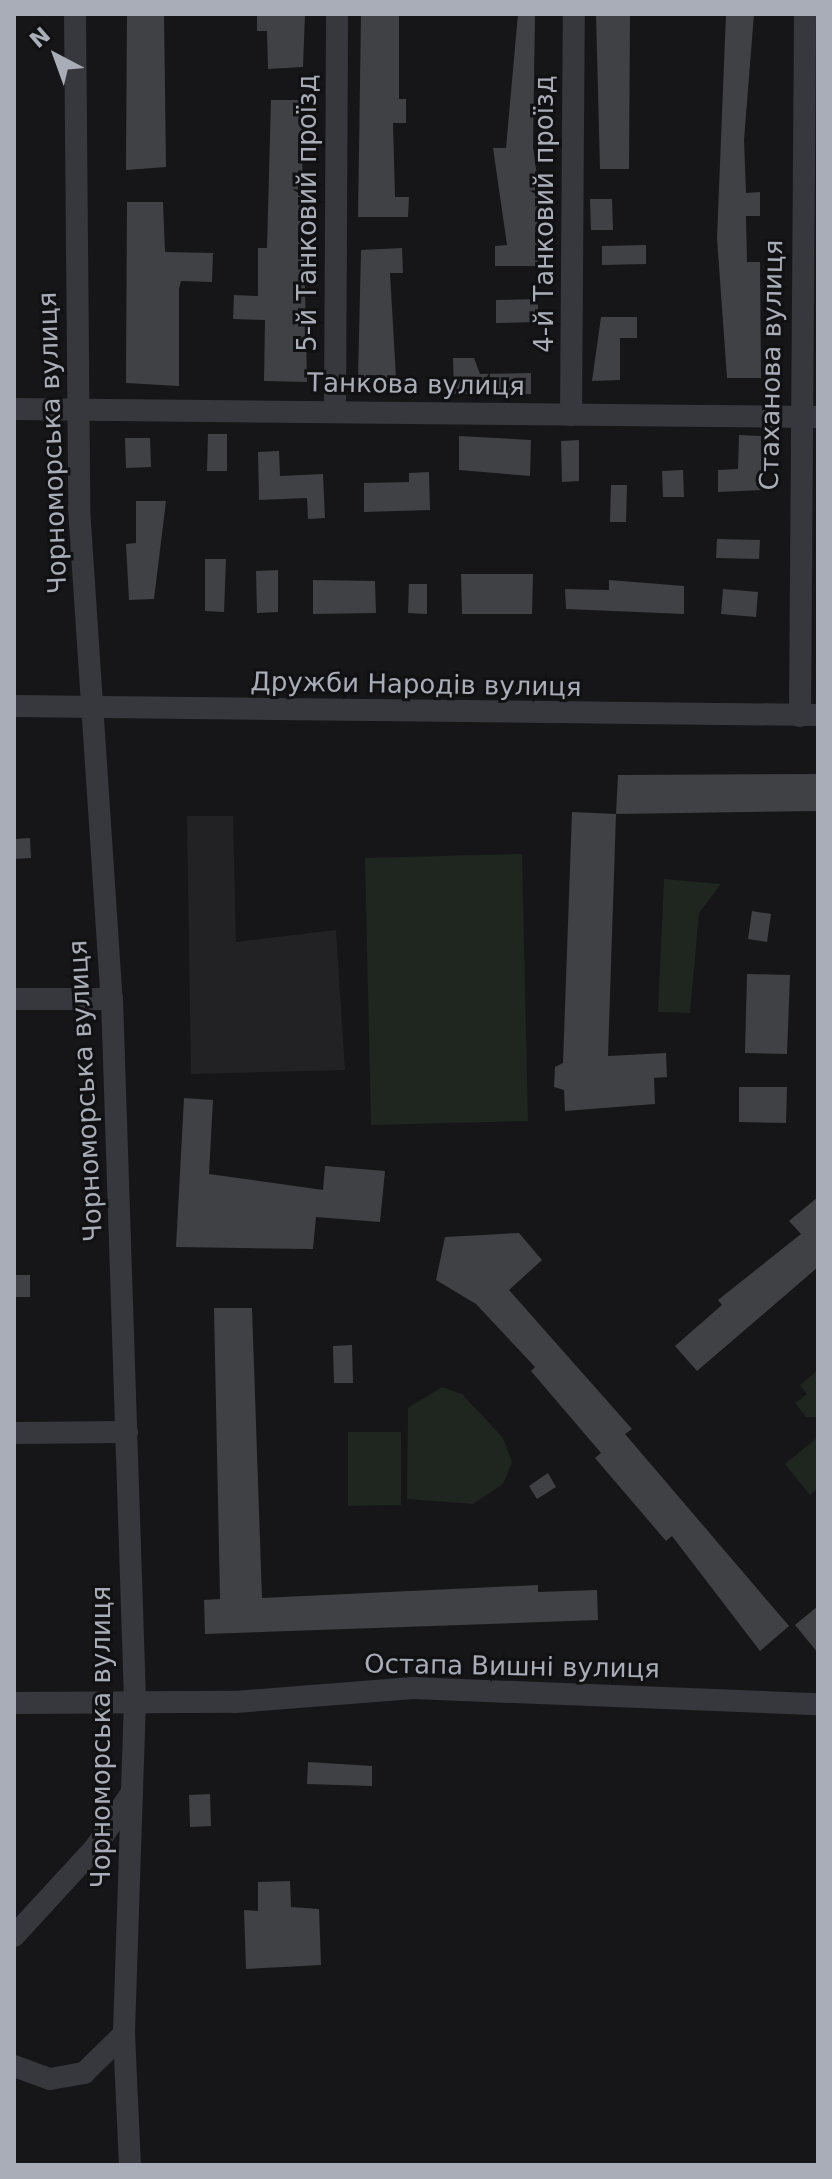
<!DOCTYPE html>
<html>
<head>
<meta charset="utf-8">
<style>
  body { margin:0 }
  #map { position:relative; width:832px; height:2179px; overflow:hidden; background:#161618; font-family:"DejaVu Sans",sans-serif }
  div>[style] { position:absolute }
  .built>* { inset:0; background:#222225 }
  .green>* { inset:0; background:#1e261f }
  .building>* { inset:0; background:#404145 }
  .street>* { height:22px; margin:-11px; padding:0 11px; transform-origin:11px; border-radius:11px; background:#37383d }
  span { translate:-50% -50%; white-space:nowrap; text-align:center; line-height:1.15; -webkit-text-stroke:6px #111113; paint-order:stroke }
  .street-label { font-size:26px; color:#a8adb8 }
  .frame { position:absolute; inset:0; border:16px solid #a8adb8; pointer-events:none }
  .north { position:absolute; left:16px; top:16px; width:80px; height:80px; -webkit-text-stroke:6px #111113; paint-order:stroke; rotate:319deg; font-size:22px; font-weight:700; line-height:32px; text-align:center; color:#a8adb8 }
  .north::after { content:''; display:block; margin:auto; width:28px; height:36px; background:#a8adb8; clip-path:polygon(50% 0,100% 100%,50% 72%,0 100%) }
</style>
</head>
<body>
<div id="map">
  <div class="built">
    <i style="clip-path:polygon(187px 816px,233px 816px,236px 942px,336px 930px,345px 1070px,191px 1074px)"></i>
  </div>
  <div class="green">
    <i style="clip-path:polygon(522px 854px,528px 1121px,371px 1125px,365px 858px)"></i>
    <i style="clip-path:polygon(664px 879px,721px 884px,699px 913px,690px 1013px,658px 1012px)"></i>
    <i style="clip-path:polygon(818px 1370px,818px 1417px,806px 1417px,795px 1403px,807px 1394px,800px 1385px)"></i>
    <i style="clip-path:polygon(442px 1387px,462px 1394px,503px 1438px,512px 1462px,503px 1484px,473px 1504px,407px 1499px,408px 1408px)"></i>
    <i style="clip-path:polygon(348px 1432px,401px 1432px,401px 1505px,348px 1506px)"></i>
    <i style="clip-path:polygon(818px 1437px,818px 1488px,810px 1495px,785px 1464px)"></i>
  </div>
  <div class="building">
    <i style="clip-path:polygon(127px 14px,164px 14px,166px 167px,126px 170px)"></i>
    <i style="clip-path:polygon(257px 14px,305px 14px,303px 67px,268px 69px,267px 31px,257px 31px)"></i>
    <i style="clip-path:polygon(361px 14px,399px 14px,399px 99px,406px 99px,406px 123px,393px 123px,395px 197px,409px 197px,408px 217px,358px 217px)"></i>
    <i style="clip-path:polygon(518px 14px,535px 14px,533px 147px,543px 219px,537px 266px,495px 266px,495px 246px,507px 245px,493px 148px,506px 148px)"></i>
    <i style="clip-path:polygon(596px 14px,630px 14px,629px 169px,600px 169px)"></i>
    <i style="clip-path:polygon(726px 14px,754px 14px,744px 140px,746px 193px,760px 192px,760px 216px,746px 216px,747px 262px,760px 262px,761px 378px,727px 378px,717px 238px)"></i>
    <i style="clip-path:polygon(271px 100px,301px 100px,307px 382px,264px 381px,265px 320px,233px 319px,234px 295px,258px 296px,258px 248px,267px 248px)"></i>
    <i style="clip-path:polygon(590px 199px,612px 199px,613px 230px,591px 230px)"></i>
    <i style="clip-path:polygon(127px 202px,163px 202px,165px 252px,213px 253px,212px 282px,181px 281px,179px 289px,179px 386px,126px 383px)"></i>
    <i style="clip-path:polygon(646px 245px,646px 264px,602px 265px,602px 246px)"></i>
    <i style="clip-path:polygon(402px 248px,403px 273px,390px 273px,396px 378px,358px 378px,361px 250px)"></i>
    <i style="clip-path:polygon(538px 299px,538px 322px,496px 323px,496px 300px)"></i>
    <i style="clip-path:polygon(601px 317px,637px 317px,637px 338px,620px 338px,620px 380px,592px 381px)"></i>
    <i style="clip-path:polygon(453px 358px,474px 358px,480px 374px,531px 373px,531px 394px,454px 394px)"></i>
    <i style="clip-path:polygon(208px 434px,227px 434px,227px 471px,207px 471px)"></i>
    <i style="clip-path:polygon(739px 435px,761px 436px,762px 490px,718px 492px,718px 470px,738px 469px)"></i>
    <i style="clip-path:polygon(459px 436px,531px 440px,530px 476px,459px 470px)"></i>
    <i style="clip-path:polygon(125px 438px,150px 438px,151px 467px,126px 468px)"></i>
    <i style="clip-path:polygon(579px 440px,579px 481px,562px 482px,561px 441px)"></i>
    <i style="clip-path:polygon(279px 451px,280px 476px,323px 474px,325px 518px,308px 519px,307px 498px,259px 500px,258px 452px)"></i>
    <i style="clip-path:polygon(683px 470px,684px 497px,663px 497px,662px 471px)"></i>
    <i style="clip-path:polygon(429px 472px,430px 510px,364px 512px,364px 483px,409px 482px,409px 473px)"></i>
    <i style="clip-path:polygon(611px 485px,627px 485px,626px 522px,610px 522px)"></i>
    <i style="clip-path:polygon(136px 501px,166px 501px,154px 599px,129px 600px,126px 544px,136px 543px)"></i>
    <i style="clip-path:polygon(717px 539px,760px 540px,759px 559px,716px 558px)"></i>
    <i style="clip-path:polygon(205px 559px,226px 559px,224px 612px,205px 611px)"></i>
    <i style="clip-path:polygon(278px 570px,278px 612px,257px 613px,256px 571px)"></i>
    <i style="clip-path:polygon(461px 574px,533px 574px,532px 614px,462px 614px)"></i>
    <i style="clip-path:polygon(313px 580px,375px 581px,376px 613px,313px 614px)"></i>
    <i style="clip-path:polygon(609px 580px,684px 586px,684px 614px,566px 609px,565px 589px,609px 590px)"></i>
    <i style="clip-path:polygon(409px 584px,427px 584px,427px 614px,408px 613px)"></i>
    <i style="clip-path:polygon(723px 589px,758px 592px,756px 617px,721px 614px)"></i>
    <i style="clip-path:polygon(818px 774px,818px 811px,616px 814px,618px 775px)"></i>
    <i style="clip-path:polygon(572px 812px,616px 814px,608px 1056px,666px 1053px,667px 1077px,654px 1078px,655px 1104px,565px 1111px,564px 1090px,554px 1087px,555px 1067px,563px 1063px)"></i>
    <i style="clip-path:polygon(30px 838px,31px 858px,14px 859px,14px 839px)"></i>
    <i style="clip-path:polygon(752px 911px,771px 914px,767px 942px,748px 939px)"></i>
    <i style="clip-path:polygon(747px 974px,790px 975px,787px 1054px,745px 1053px)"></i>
    <i style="clip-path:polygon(739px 1087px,787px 1087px,786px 1123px,739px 1122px)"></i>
    <i style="clip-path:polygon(184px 1098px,213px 1100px,209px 1174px,323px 1190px,325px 1166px,385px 1171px,380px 1222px,316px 1217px,313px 1249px,176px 1247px)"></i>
    <i style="clip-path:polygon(818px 1197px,818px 1267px,697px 1371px,675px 1346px,722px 1305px,718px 1300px,801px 1234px,789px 1221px)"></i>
    <i style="clip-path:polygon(519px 1233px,542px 1260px,509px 1290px,632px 1429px,625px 1434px,789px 1626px,760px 1651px,672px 1536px,666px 1541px,595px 1458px,601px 1453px,531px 1371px,535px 1367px,476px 1304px,436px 1280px,445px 1237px)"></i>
    <i style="clip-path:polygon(14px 1275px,30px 1275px,30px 1297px,14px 1297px)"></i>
    <i style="clip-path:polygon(214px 1308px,252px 1308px,262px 1598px,538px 1585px,538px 1592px,597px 1590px,598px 1620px,205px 1634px,204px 1600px,220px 1599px)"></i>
    <i style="clip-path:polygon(352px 1345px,353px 1383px,334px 1383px,333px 1346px)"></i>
    <i style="clip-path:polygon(548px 1473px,556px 1487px,537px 1499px,529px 1486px)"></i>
    <i style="clip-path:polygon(818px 1606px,818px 1653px,795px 1625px)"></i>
    <i style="clip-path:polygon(308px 1762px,372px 1766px,372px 1786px,307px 1784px)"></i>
    <i style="clip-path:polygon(210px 1794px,211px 1826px,190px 1827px,189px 1795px)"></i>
    <i style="clip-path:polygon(290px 1881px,291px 1907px,319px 1909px,321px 1965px,246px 1969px,244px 1910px,258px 1911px,258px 1882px)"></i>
  </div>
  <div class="street">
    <i style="left:75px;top:14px;width:494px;rotate:89.5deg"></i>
    <i style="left:79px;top:508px;width:492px;rotate:86.2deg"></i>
    <i style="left:112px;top:999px;width:701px;rotate:88.12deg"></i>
    <i style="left:135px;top:1700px;width:334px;rotate:91.9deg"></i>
    <i style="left:124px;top:2034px;width:131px;rotate:87.4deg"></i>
    <i style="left:14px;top:409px;width:804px;rotate:0.57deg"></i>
    <i style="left:335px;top:412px;width:398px;rotate:-89.7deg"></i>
    <i style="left:571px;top:415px;width:401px;rotate:-89.6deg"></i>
    <i style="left:14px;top:706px;width:804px;rotate:0.64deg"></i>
    <i style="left:800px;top:716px;width:702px;rotate:-89.59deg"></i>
    <i style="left:14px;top:999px;width:98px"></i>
    <i style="left:14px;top:1433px;width:113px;rotate:-0.5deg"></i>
    <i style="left:14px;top:1703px;width:221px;rotate:-0.3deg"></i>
    <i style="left:235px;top:1702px;width:179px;rotate:-4.5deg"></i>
    <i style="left:413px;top:1688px;width:405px;rotate:2.3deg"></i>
    <i style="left:14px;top:1936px;width:120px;rotate:-47.4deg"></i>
    <i style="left:95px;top:1848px;width:67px;rotate:-56.5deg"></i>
    <i style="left:14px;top:2066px;width:38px;rotate:20deg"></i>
    <i style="left:50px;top:2079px;width:35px;rotate:-10deg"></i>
    <i style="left:84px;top:2073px;width:56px;rotate:-44.3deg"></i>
  </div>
  <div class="street-label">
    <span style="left:308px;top:213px;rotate:-90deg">5-й Танковий проїзд</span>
    <span style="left:545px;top:214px;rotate:-90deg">4-й Танковий проїзд</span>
    <span style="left:772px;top:365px;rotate:-89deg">Стаханова вулиця</span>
    <span style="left:416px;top:385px;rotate:1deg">Танкова вулиця</span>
    <span style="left:53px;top:443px;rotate:-92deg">Чорноморська вулиця</span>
    <span style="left:416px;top:685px;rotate:1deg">Дружби Народів вулиця</span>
    <span style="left:86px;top:1091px;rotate:-93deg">Чорноморська вулиця</span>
    <span style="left:512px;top:1667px;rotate:1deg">Остапа Вишні вулиця</span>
    <span style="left:102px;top:1737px;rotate:-90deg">Чорноморська вулиця</span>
  </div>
  <div class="frame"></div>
  <div class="north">N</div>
</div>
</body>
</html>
